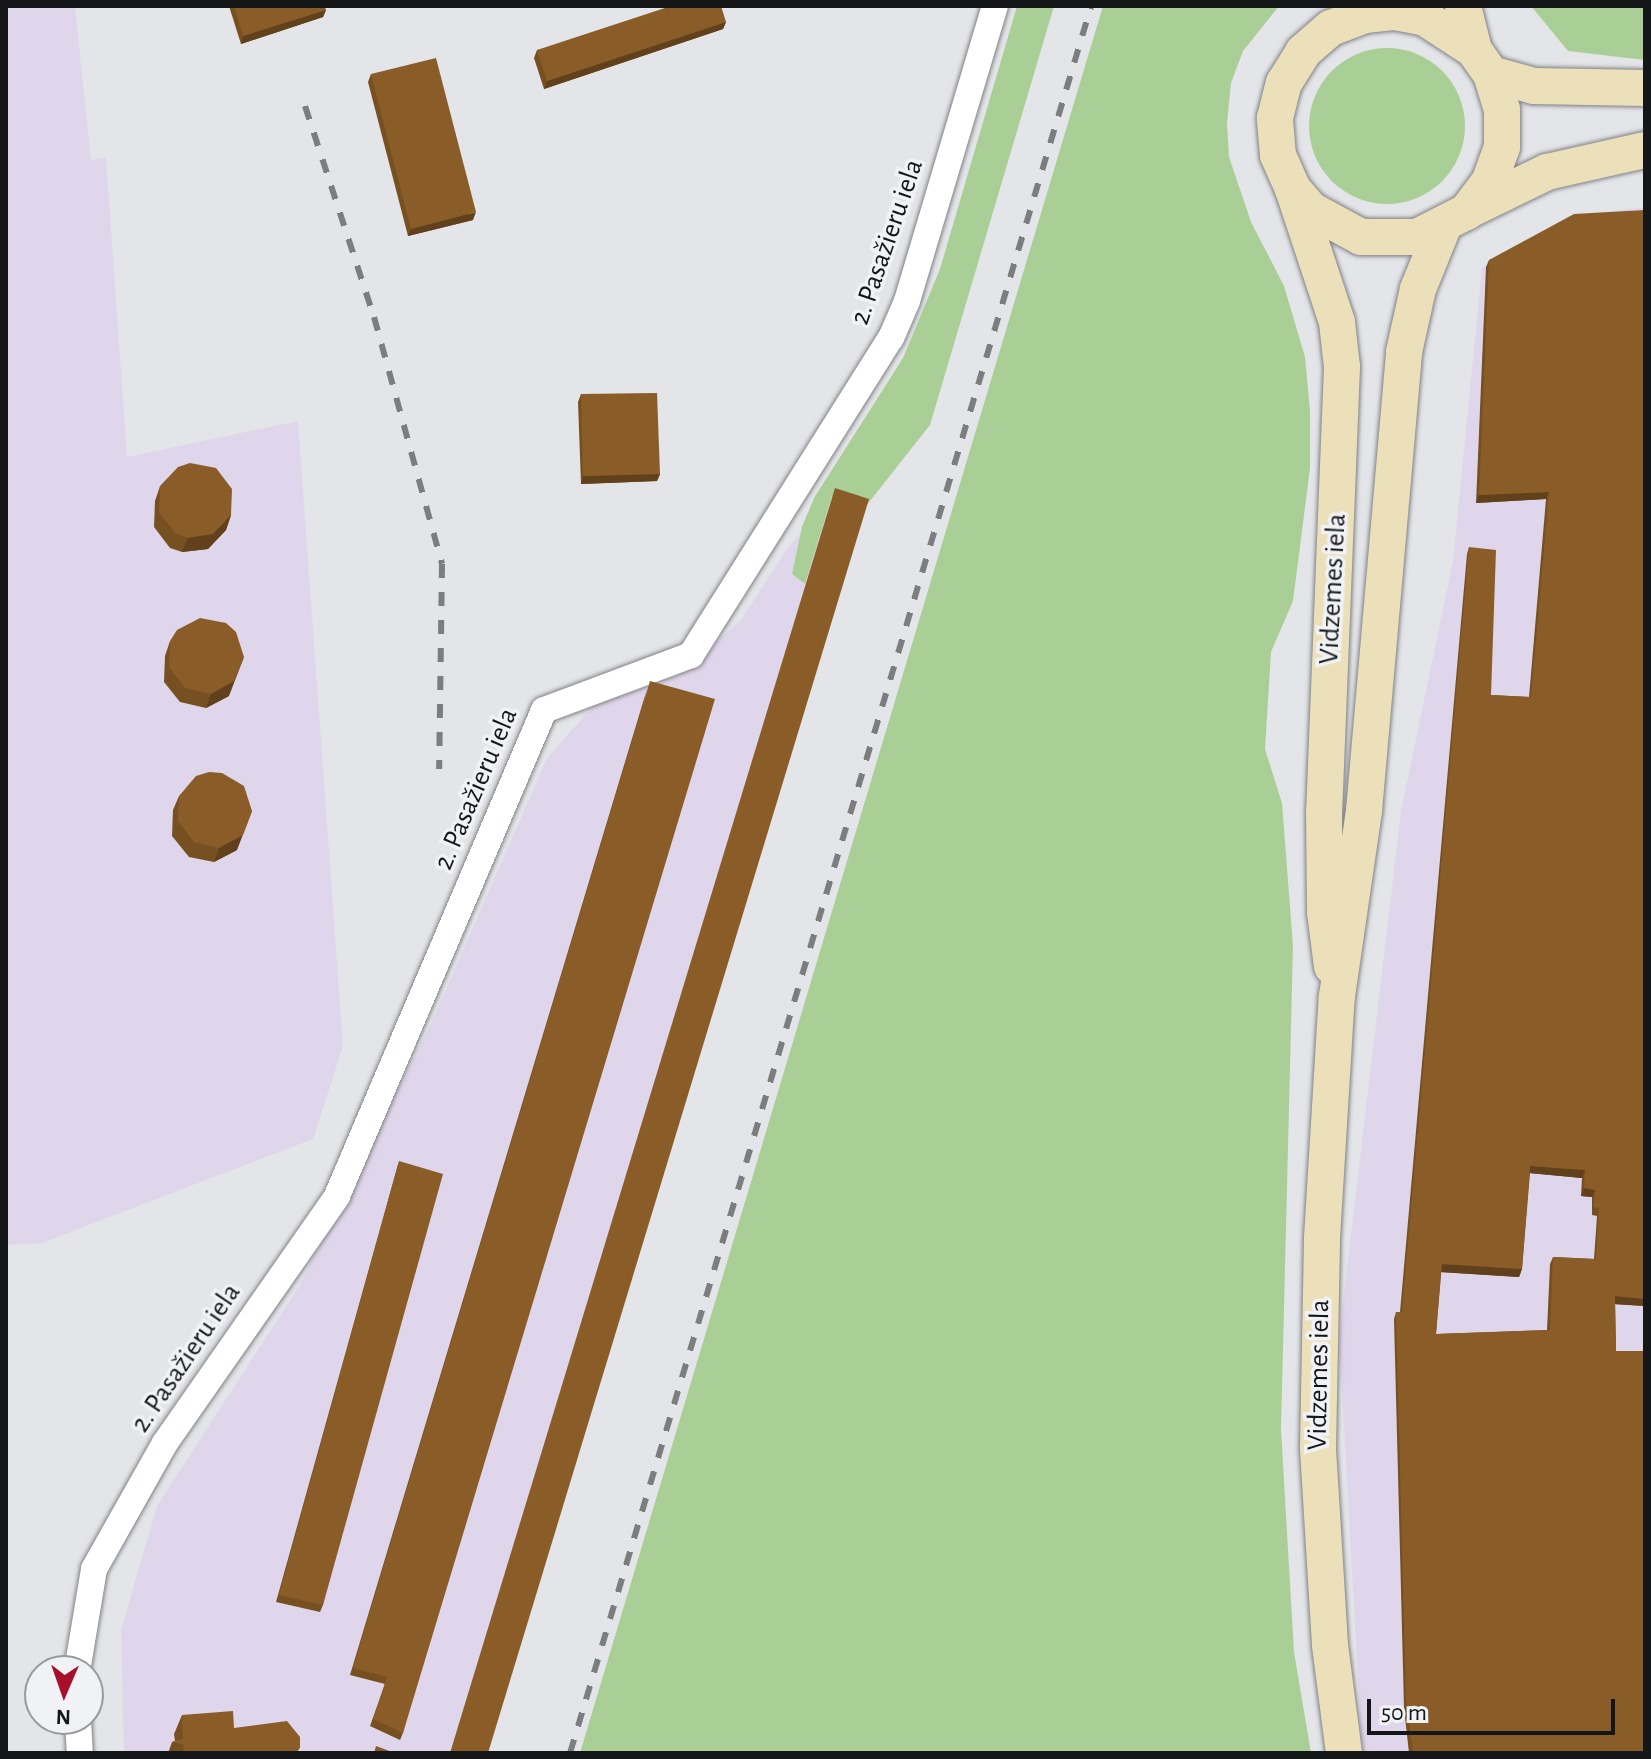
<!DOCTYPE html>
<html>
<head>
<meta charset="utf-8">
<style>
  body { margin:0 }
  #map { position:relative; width:1651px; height:1759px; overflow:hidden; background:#e3e5e8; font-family:"Alegreya Sans",sans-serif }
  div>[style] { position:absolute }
  .industrial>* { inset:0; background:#e0d6eb }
  .green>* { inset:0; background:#aacf96 }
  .round { border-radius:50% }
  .roads { filter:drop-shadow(0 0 2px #808285) drop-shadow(0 0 2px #808285) }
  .street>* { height:26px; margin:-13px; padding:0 13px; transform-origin:13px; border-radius:13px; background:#fff }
  .secondary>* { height:36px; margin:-18px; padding:0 18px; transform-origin:18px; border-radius:18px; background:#ece0bb }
  .rail>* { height:6px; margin-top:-3px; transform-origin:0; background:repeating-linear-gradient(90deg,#7b7d7f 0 14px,transparent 0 28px) }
  .wall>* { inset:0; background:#775022 }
  .shaded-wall>* { inset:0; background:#61411c }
  .building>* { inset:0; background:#8a5d28 }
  span { translate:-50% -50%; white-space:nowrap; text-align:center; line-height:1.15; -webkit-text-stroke:7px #f0f2f5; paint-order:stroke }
  .street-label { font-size:28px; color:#151617 }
  .frame { position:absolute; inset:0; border:8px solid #151617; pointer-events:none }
  .north { position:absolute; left:24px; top:1655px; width:80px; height:80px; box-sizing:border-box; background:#f0f2f5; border:2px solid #989a9c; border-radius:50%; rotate:182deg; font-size:22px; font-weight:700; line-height:32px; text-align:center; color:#151617 }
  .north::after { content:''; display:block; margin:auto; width:28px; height:36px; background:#a70f2a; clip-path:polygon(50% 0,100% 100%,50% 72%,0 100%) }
  .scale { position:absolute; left:1367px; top:1699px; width:248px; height:36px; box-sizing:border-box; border:4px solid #151617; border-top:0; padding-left:10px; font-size:24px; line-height:28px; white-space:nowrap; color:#151617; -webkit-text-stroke:6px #f0f2f5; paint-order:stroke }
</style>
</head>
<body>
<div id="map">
  <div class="industrial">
    <i style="clip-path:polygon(6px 6px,75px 6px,91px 160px,106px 157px,127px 457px,298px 421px,343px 1046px,313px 1139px,42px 1243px,6px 1245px)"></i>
    <i style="clip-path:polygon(1645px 207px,1645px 1753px,1362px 1753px,1339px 1336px,1401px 811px,1453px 561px,1482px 268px,1569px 216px)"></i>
    <i style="clip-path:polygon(832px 496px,487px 1753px,124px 1753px,121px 1630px,157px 1506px,298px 1288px,431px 1024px,547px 758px,594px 705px,679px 675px,741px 620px,787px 549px)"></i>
  </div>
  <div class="green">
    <i style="clip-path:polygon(1017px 6px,1054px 6px,930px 425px,866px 506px,832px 496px,805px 584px,792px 574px,802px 527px,814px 498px,903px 358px,940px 269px)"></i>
    <i style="clip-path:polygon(1103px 6px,1279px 6px,1243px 51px,1231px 83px,1227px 123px,1229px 157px,1251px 222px,1284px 286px,1305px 357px,1310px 411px,1310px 468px,1293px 601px,1271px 652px,1265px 749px,1282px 803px,1293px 946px,1281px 1429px,1294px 1652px,1311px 1753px,580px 1753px)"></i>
    <i style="clip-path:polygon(1531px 6px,1645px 6px,1645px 60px,1568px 51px)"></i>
    <i class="round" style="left:1309px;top:48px;width:156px;height:156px"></i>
  </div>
  <div class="roads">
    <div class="street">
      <i style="left:77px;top:1671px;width:103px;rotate:-80.5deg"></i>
      <i style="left:94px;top:1569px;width:145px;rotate:-60.6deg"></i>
      <i style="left:165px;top:1443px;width:301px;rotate:-55.1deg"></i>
      <i style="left:337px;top:1196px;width:528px;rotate:-66.93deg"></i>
      <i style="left:544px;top:710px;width:157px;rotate:-20.5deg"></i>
      <i style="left:691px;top:655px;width:375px;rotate:-57.8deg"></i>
      <i style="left:891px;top:338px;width:40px;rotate:-66.6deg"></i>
      <i style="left:907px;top:301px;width:308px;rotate:-73.4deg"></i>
      <i style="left:78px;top:1719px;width:34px;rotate:87deg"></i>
    </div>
    <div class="secondary">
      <i style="left:1463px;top:6px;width:45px;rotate:76deg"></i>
      <i style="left:1474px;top:50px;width:29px;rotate:55deg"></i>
      <i style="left:1491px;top:74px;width:37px;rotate:73deg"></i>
      <i style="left:1502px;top:109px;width:38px;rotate:90deg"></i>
      <i style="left:1502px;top:147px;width:37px;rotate:110deg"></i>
      <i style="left:1489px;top:182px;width:38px;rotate:127deg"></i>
      <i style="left:1466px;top:212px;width:55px;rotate:153deg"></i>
      <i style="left:1417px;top:237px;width:56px;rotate:180deg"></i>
      <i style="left:1361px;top:237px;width:57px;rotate:-151.6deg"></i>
      <i style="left:1311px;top:210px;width:28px;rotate:-131deg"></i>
      <i style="left:1293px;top:189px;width:37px;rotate:-114deg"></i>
      <i style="left:1278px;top:155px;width:37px;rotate:-95deg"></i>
      <i style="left:1275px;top:118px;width:36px;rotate:-76deg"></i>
      <i style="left:1284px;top:83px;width:36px;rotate:-58deg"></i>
      <i style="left:1303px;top:52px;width:37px;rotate:-41deg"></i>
      <i style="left:1331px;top:28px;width:36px;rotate:-21deg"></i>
      <i style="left:1365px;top:15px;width:30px;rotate:-6deg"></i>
      <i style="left:1395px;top:12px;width:31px;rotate:11deg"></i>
      <i style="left:1425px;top:18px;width:59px;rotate:33.1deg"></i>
      <i style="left:1491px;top:74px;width:45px;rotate:15.6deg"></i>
      <i style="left:1534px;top:86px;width:111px;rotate:1deg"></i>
      <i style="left:1293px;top:189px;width:140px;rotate:71.7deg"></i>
      <i style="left:1337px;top:322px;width:45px;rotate:83.7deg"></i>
      <i style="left:1342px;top:367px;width:444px;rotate:92.3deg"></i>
      <i style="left:1324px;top:811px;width:101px;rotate:89.4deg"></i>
      <i style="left:1325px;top:912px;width:55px;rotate:82.7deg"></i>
      <i style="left:1471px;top:209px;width:85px;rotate:-26deg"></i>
      <i style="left:1547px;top:172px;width:100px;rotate:-12.7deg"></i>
      <i style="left:1344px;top:1753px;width:109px;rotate:-97.4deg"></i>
      <i style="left:1330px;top:1645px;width:197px;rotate:-93.5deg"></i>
      <i style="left:1318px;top:1448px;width:210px;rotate:-88.9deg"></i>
      <i style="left:1322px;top:1238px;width:242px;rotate:-86.5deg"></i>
      <i style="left:1337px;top:996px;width:187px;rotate:-81.7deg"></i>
      <i style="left:1364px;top:811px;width:461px;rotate:-85deg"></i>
      <i style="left:1404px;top:352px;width:65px;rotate:-77.5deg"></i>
      <i style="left:1418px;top:289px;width:67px;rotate:-68deg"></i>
    </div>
  </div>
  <div class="rail">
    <i style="left:305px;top:106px;width:222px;rotate:71.9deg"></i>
    <i style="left:374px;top:317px;width:256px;rotate:74.6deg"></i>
    <i style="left:442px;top:564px;width:205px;rotate:90.8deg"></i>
    <i style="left:570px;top:1753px;width:1823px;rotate:-73.39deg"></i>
  </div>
  <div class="wall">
    <i style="clip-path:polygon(229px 6px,324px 6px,326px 10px,323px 17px,241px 44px)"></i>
    <i style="clip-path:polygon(726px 22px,723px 29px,544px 89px,534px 58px,537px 50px)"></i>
    <i style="clip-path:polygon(371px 74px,473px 220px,408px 236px,368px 82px)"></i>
    <i style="clip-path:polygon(evenodd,1645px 210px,1645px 1120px,1643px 1168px,1645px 1168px,1645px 1306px,1615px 1304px,1616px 1351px,1645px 1753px,1409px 1753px,1404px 1708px,1394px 1319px,1396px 1312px,1400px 1312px,1467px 554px,1469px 547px,1491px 695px,1529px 697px,1546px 499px,1476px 503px,1486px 267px,1489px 260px,1645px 210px,1530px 1173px,1582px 1178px,1581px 1196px,1592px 1197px,1592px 1215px,1597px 1216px,1594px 1259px,1553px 1257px,1550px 1264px,1547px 1330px,1436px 1334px,1441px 1272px,1519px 1277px,1522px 1269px,1530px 1173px)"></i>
    <i style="clip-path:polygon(581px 394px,660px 474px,657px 481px,581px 484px,578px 402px)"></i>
    <i style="clip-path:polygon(160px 486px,231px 515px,226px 530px,208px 549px,182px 552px,170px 548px,154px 527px,155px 501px)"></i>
    <i style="clip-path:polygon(170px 641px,229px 696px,206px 708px,180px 702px,164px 682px,165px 656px)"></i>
    <i style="clip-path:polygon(647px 689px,403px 1733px,400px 1740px,370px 1726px,385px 1684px,350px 1675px)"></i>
    <i style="clip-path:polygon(179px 796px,237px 850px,214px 862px,189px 857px,172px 836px,173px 810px)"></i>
    <i style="clip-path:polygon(399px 1161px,323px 1605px,320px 1612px,276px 1602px)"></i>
    <i style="clip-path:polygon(182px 1715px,234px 1728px,299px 1753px,168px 1753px,172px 1742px,175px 1741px,174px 1734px)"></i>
  </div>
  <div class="shaded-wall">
    <i style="clip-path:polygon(326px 10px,323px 17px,241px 44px,243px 36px)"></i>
    <i style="clip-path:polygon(726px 22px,723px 29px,544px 89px,547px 81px)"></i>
    <i style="clip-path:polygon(476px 212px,473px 220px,408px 236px,411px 229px)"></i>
    <i style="clip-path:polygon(660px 474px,657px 481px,581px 484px,583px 476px)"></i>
    <i style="clip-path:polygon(1549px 492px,1546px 499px,1476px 503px,1479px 495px)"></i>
    <i style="clip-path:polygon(231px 515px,226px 530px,208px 549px,182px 552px,188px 538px)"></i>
    <i style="clip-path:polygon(244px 657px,229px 696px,206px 708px,211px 694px)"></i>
    <i style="clip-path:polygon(252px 811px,237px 850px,214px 862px,219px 848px)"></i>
    <i style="clip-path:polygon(1530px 1166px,1585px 1170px,1582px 1178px,1528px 1173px)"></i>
    <i style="clip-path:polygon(1584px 1188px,1595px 1190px,1592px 1197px,1581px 1196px)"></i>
    <i style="clip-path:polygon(1442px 1264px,1522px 1269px,1519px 1277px,1439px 1272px)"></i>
    <i style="clip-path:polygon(1615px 1296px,1645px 1299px,1645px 1306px,1612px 1304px)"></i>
  </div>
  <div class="building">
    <i style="clip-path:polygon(234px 6px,324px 6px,326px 10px,243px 36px)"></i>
    <i style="clip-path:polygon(671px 6px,721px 6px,726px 22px,547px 81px,537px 50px)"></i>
    <i style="clip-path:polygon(436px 58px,476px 212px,411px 229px,371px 74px)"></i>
    <i style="clip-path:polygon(evenodd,1645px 210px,1645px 1112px,1643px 1168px,1645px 1168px,1645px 1299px,1615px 1296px,1616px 1351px,1645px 1351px,1645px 1753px,1413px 1753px,1406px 1700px,1396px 1312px,1402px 1312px,1469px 547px,1496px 550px,1491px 695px,1531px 697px,1549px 492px,1479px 495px,1489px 260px,1574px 214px,1645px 210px,1530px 1166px,1585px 1170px,1584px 1188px,1595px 1190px,1594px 1207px,1599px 1208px,1596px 1259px,1553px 1257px,1550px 1330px,1436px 1334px,1442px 1264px,1522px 1269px,1530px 1166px)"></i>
    <i style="clip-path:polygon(657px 393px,660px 474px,583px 476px,581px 394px)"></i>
    <i style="clip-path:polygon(190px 463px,216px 468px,232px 489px,231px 515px,213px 534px,188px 538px,175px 533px,159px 512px,160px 486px,178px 467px)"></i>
    <i style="clip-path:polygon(835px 488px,869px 499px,488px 1753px,450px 1753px)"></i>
    <i style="clip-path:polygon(200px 618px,226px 623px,236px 632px,244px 657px,234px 681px,211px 694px,185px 688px,169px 667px,170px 641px,177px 630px)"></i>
    <i style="clip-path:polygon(650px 681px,715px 699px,403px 1733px,373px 1719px,387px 1677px,353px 1668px)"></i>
    <i style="clip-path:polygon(209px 772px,222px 773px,244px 786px,252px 811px,243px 835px,219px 848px,194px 842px,178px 821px,179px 796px,196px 776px)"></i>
    <i style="clip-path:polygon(399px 1161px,443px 1174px,323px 1605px,279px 1595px)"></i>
    <i style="clip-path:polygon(233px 1711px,234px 1728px,287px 1721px,300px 1737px,300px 1748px,296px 1753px,184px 1753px,183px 1744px,172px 1742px,183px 1739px,182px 1715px)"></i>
    <i style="clip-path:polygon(376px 1746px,395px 1753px,374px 1753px)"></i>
  </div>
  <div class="street-label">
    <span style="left:887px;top:242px;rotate:-71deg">2. Pasažieru iela</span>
    <span style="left:1333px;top:589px;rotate:-87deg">Vidzemes iela</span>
    <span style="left:476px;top:789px;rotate:-67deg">2. Pasažieru iela</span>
    <span style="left:186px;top:1358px;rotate:-56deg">2. Pasažieru iela</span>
    <span style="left:1319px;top:1375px;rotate:-89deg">Vidzemes iela</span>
  </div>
  <div class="frame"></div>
  <div class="north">N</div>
  <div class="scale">50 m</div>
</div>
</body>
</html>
